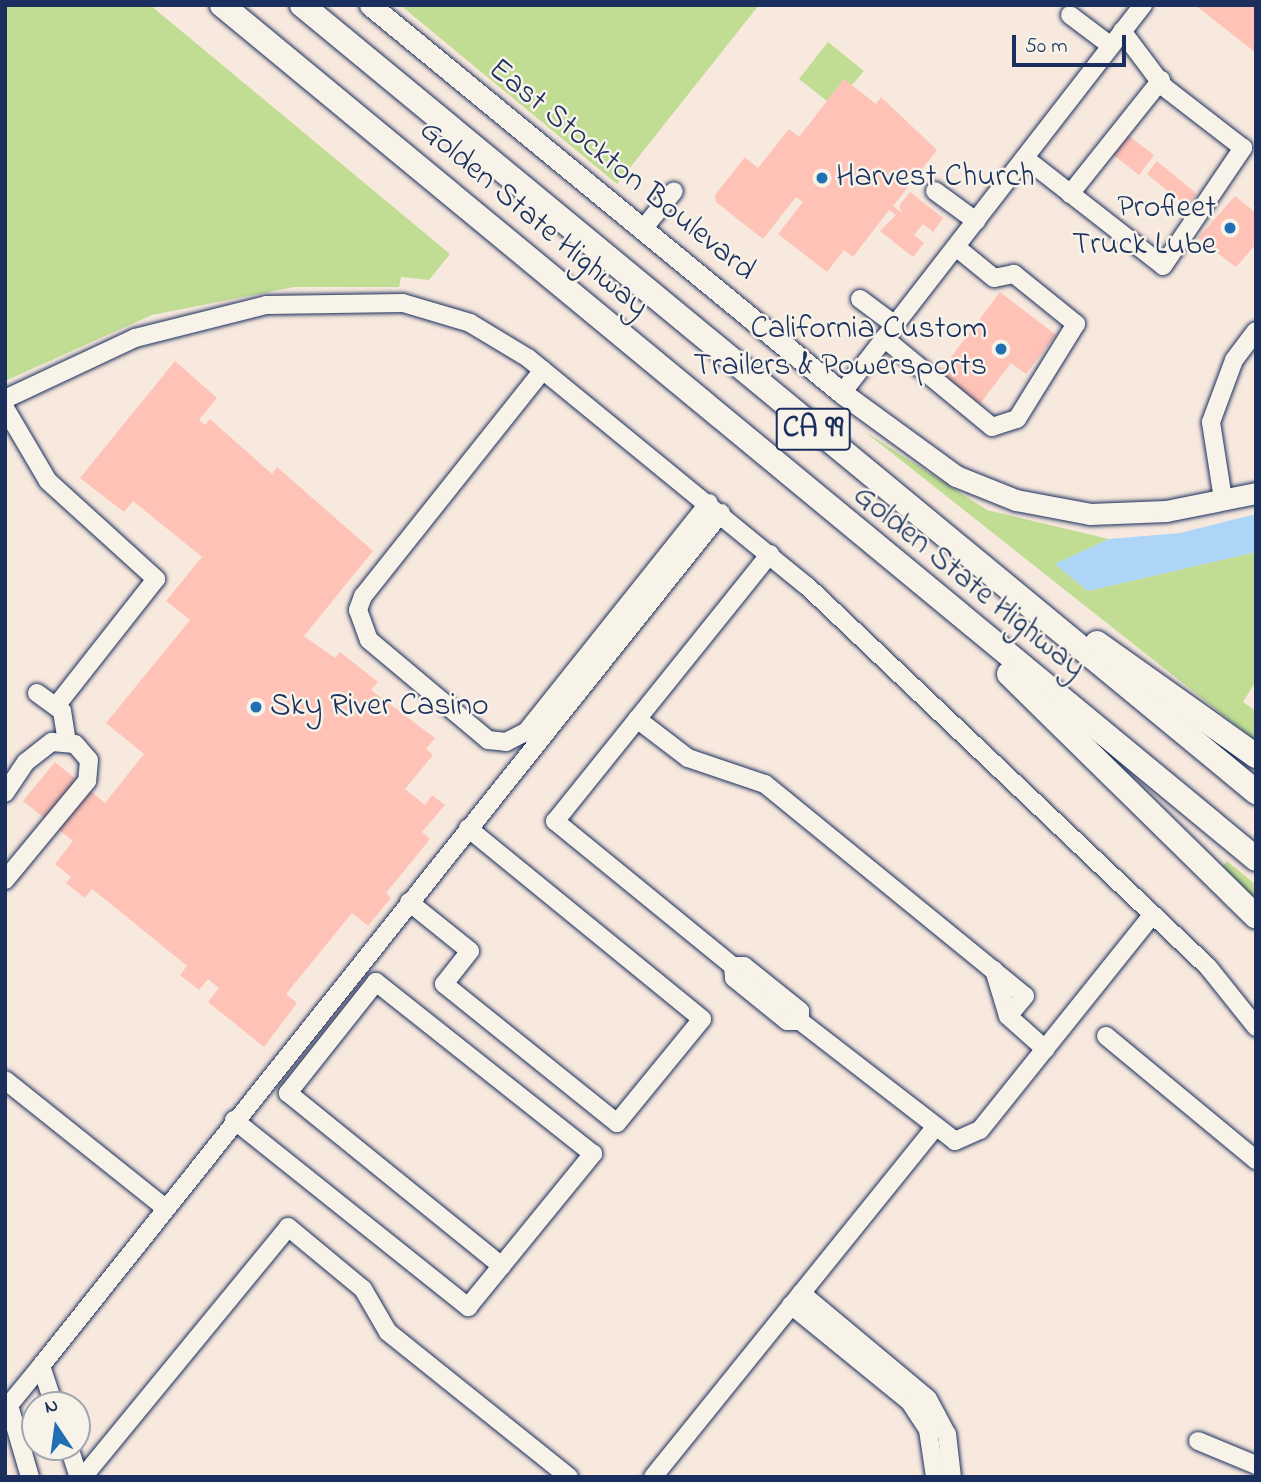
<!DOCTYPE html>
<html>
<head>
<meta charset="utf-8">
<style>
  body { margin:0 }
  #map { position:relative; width:1261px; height:1482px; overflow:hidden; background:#f8e9de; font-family:"Indie Flower",sans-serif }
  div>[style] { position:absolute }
  .green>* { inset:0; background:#c1dd94 }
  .water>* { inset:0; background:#acd5f7 }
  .building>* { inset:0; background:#fec2b7 }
  .roads { filter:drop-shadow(0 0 2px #1b2f5e) drop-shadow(0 0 2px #1b2f5e) }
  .minor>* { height:18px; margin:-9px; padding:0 9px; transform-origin:9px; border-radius:9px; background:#f7f3e8 }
  .major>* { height:21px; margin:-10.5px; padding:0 10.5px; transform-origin:10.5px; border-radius:10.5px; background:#f7f3e8 }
  .highway>* { height:24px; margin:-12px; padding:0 12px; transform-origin:12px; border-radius:12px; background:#f7f3e8 }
  .dots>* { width:19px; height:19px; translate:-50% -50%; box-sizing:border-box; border:4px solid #f7f3e8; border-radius:50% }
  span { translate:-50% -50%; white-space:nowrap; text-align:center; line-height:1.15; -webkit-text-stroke:5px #f7f3e8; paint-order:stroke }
  .shield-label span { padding:2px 5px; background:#f7f3e8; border:2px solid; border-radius:5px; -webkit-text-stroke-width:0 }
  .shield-label { font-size:30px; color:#1b2f5e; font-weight:700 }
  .street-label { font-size:32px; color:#1b2f5e }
  .poi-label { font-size:32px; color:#1b2f5e }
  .left { translate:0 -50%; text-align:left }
  .right { translate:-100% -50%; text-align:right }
  .frame { position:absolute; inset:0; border:7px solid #1b2f5e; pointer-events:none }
  .north { position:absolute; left:21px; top:1391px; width:70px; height:70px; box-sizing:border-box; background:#f7f3e8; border:2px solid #9fa5b1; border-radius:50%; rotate:347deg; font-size:19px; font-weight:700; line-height:28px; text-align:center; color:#1b2f5e }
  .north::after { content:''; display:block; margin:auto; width:24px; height:32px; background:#1f6fb2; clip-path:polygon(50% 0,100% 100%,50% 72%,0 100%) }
  .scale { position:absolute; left:1012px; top:35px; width:114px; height:32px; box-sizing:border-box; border:4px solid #1b2f5e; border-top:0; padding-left:9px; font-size:21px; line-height:24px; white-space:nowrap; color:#1b2f5e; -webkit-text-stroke:5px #f7f3e8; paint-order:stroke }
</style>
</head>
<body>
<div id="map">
  <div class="green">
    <i style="clip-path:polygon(5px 5px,150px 5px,450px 254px,429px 280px,401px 277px,399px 287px,294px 287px,152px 315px,5px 381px)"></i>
    <i style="clip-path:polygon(400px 5px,759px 5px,617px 184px)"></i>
    <i style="clip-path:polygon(828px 42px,864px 71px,852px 85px,844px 80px,827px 101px,799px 79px)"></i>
    <i style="clip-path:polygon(864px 431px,987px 510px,1109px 539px,1055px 564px,1088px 591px,1256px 552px,1256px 681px,1243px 702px,1256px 711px,1256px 741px)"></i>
    <i style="clip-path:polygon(1227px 861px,1256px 885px,1256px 901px,1222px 867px)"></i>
  </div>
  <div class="water">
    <i style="clip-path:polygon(1256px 514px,1256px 552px,1088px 591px,1055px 564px,1109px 539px,1180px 533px)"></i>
  </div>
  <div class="building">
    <i style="clip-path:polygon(1195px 5px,1256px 5px,1256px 53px)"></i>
    <i style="clip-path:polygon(844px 79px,876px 104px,881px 97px,937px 150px,893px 206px,902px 213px,899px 206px,910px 192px,943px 218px,933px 232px,923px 224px,914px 235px,924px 243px,913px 257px,880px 231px,896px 215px,889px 210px,853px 257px,844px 250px,827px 272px,778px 234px,803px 202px,796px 197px,763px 239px,716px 202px,715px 195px,745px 157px,758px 168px,789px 129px,799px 137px)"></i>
    <i style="clip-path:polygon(1126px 134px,1154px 155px,1139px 175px,1111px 153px)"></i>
    <i style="clip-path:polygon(1157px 161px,1197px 194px,1187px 207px,1147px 174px)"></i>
    <i style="clip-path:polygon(1235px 196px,1256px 213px,1256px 244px,1236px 267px,1198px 238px)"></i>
    <i style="clip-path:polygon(1000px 292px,1056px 335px,1026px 374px,1011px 363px,980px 404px,939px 373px)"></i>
    <i style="clip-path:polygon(175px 361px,217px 398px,199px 420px,205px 425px,210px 419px,272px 474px,277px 467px,373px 551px,304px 636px,335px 658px,340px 652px,378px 682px,371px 690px,435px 738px,426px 749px,433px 755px,405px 789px,425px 805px,432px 795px,445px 805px,422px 832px,430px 839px,386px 893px,391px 898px,368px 926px,352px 913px,286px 994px,297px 1003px,264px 1047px,208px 1002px,219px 988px,208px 979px,199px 990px,180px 975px,187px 966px,122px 913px,92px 889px,85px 898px,66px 883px,71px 877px,55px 864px,73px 841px,23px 801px,55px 762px,105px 803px,144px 754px,106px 723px,190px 620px,166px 601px,202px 557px,133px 501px,124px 512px,80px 478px)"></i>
  </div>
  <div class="roads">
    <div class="minor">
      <i style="left:1070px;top:15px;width:51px;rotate:37.1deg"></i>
      <i style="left:1025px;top:158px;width:175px;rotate:38deg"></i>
      <i style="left:1163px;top:266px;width:143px;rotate:-55.9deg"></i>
      <i style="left:1243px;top:148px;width:100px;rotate:-142.3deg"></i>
      <i style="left:1164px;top:87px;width:70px;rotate:-126.9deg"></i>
      <i style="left:935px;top:191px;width:51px;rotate:36.2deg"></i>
      <i style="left:1070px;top:194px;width:146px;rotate:-51.4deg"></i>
      <i style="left:642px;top:230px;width:50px;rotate:-50.6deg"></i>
      <i style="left:860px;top:299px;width:44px;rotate:36.6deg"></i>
      <i style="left:884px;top:338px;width:140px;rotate:39.5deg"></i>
      <i style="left:992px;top:427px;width:26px;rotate:-18deg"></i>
      <i style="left:1017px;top:419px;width:112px;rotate:-58.2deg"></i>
      <i style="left:1076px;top:324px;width:80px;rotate:-141.1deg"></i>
      <i style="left:1014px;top:274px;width:20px;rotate:169deg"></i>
      <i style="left:994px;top:278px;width:49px;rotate:-140.8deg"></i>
      <i style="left:543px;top:370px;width:289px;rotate:128.5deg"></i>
      <i style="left:363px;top:596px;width:15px;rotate:110deg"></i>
      <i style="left:358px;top:610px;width:32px;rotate:70deg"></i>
      <i style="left:369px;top:640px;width:155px;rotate:40deg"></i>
      <i style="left:488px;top:740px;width:18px;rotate:6deg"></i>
      <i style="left:506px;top:742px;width:22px;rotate:-27deg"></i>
      <i style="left:526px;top:732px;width:293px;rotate:-51.4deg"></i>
      <i style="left:842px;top:393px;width:491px;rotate:-52.2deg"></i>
      <i style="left:5px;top:399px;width:144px;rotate:-25.1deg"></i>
      <i style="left:135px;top:338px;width:135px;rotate:-14.1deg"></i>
      <i style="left:266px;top:305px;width:137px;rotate:-0.8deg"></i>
      <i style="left:403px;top:303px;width:70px;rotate:16.6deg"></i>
      <i style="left:470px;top:323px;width:68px;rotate:31.1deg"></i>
      <i style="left:528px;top:358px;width:360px;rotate:39.3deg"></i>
      <i style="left:807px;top:586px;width:553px;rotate:43.53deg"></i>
      <i style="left:1208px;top:967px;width:77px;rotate:51.3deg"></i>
      <i style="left:5px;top:408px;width:85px;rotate:59.5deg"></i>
      <i style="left:48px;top:481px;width:146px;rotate:42.2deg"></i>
      <i style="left:156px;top:579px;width:160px;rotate:128.2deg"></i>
      <i style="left:1223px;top:499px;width:78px;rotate:-98.9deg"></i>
      <i style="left:1211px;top:422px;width:66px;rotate:-69.6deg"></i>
      <i style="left:1234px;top:360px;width:36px;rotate:-53deg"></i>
      <i style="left:770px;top:554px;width:343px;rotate:128.8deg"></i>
      <i style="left:555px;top:821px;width:230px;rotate:39.2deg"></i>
      <i style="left:733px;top:966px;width:11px"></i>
      <i style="left:744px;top:966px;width:72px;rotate:38.8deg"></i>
      <i style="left:800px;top:1011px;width:10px;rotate:90deg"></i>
      <i style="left:800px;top:1021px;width:196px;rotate:37.7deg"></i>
      <i style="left:955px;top:1141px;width:27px;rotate:-24deg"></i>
      <i style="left:980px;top:1130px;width:275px;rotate:-51.3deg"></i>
      <i style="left:37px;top:693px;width:31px;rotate:36deg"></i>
      <i style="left:62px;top:711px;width:30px;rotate:81deg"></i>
      <i style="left:637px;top:719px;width:64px;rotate:37.4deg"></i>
      <i style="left:688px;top:758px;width:81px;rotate:18.7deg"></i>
      <i style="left:765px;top:784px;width:335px;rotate:39.2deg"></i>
      <i style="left:1025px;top:996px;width:26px;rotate:130deg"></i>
      <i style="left:5px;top:793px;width:37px;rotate:-56deg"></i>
      <i style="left:26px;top:762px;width:33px;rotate:-38deg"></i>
      <i style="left:52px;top:742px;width:23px;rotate:5deg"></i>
      <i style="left:75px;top:744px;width:21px;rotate:49deg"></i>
      <i style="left:89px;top:760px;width:21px;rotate:95deg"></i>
      <i style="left:87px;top:781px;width:129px;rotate:129.6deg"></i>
      <i style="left:409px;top:902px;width:78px;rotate:38.8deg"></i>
      <i style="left:470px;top:951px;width:42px;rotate:128.2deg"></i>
      <i style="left:444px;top:984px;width:222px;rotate:38.8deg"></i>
      <i style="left:617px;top:1123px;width:134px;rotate:-50.7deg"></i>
      <i style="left:702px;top:1019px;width:302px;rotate:-140.8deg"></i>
      <i style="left:733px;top:966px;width:12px;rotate:85deg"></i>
      <i style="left:734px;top:978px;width:68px;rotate:39.1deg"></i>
      <i style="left:787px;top:1021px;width:13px"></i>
      <i style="left:994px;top:970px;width:48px;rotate:73.1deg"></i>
      <i style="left:1008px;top:1016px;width:50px;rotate:41.7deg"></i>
      <i style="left:1106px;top:1036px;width:195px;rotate:39.6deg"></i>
      <i style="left:5px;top:1080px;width:203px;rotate:38.6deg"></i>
      <i style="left:234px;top:1120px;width:300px;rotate:38.6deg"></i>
      <i style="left:468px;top:1307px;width:198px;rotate:-50.8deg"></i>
      <i style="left:593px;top:1154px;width:277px;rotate:-141.6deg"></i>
      <i style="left:376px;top:982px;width:142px;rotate:128.4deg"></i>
      <i style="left:288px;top:1093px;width:275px;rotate:39deg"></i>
      <i style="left:801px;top:1293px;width:165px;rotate:39.8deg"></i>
      <i style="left:928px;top:1399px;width:40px;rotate:62deg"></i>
      <i style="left:947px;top:1434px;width:43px;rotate:83.4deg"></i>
      <i style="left:791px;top:1305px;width:154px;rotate:39.2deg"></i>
      <i style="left:910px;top:1402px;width:33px;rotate:57deg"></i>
      <i style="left:928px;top:1430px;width:48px;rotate:81.5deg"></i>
      <i style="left:54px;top:1405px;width:41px;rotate:-108.4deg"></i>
      <i style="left:41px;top:1366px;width:1091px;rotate:-51.44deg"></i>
      <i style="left:1198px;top:1441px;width:63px;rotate:22.5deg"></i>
      <i style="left:69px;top:1447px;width:32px;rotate:72deg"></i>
      <i style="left:30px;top:1477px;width:75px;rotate:-106.3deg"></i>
      <i style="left:9px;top:1405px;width:50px;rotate:-50.6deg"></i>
      <i style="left:83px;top:1477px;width:323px;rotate:-50.6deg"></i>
      <i style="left:288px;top:1227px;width:97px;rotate:39.6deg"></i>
      <i style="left:363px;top:1289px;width:50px;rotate:59.8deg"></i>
      <i style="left:388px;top:1332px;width:232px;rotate:38.7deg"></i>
      <i style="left:653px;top:1477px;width:447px;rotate:-51.1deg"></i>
    </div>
    <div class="major">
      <i style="left:370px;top:5px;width:611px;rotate:39.42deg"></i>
      <i style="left:842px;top:393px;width:141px;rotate:36.1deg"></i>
      <i style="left:956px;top:476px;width:65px;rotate:21.8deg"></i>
      <i style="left:1016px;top:500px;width:75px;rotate:10.7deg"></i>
      <i style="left:1090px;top:514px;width:76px;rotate:-2.3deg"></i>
      <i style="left:1166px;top:511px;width:92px;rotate:-11.3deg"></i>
    </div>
    <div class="highway">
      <i style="left:222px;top:5px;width:1341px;rotate:39.55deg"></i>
      <i style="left:302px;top:5px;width:1237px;rotate:39.52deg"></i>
      <i style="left:1097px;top:643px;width:195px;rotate:35.4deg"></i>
      <i style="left:1009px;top:674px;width:346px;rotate:44.5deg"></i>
    </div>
  </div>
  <div class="dots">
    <i style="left:822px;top:178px;background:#1f6fb2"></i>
    <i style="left:1230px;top:228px;background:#1f6fb2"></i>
    <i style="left:1001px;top:349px;background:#1f6fb2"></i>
    <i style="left:256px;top:707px;background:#1f6fb2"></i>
  </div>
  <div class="shield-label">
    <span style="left:813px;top:429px">CA 99</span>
  </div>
  <div class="street-label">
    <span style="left:621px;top:171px;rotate:39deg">East Stockton Boulevard</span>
    <span style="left:533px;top:220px;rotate:40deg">Golden State Highway</span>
    <span style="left:968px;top:583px;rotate:39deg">Golden State Highway</span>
  </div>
  <div class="poi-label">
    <span class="left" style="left:836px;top:178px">Harvest Church</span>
    <span class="right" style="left:1216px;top:228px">Profleet<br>Truck Lube</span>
    <span class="right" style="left:987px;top:349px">California Custom<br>Trailers &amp; Powersports</span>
    <span class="left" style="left:270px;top:707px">Sky River Casino</span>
  </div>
  <div class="frame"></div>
  <div class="north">N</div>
  <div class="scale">50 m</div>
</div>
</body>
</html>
